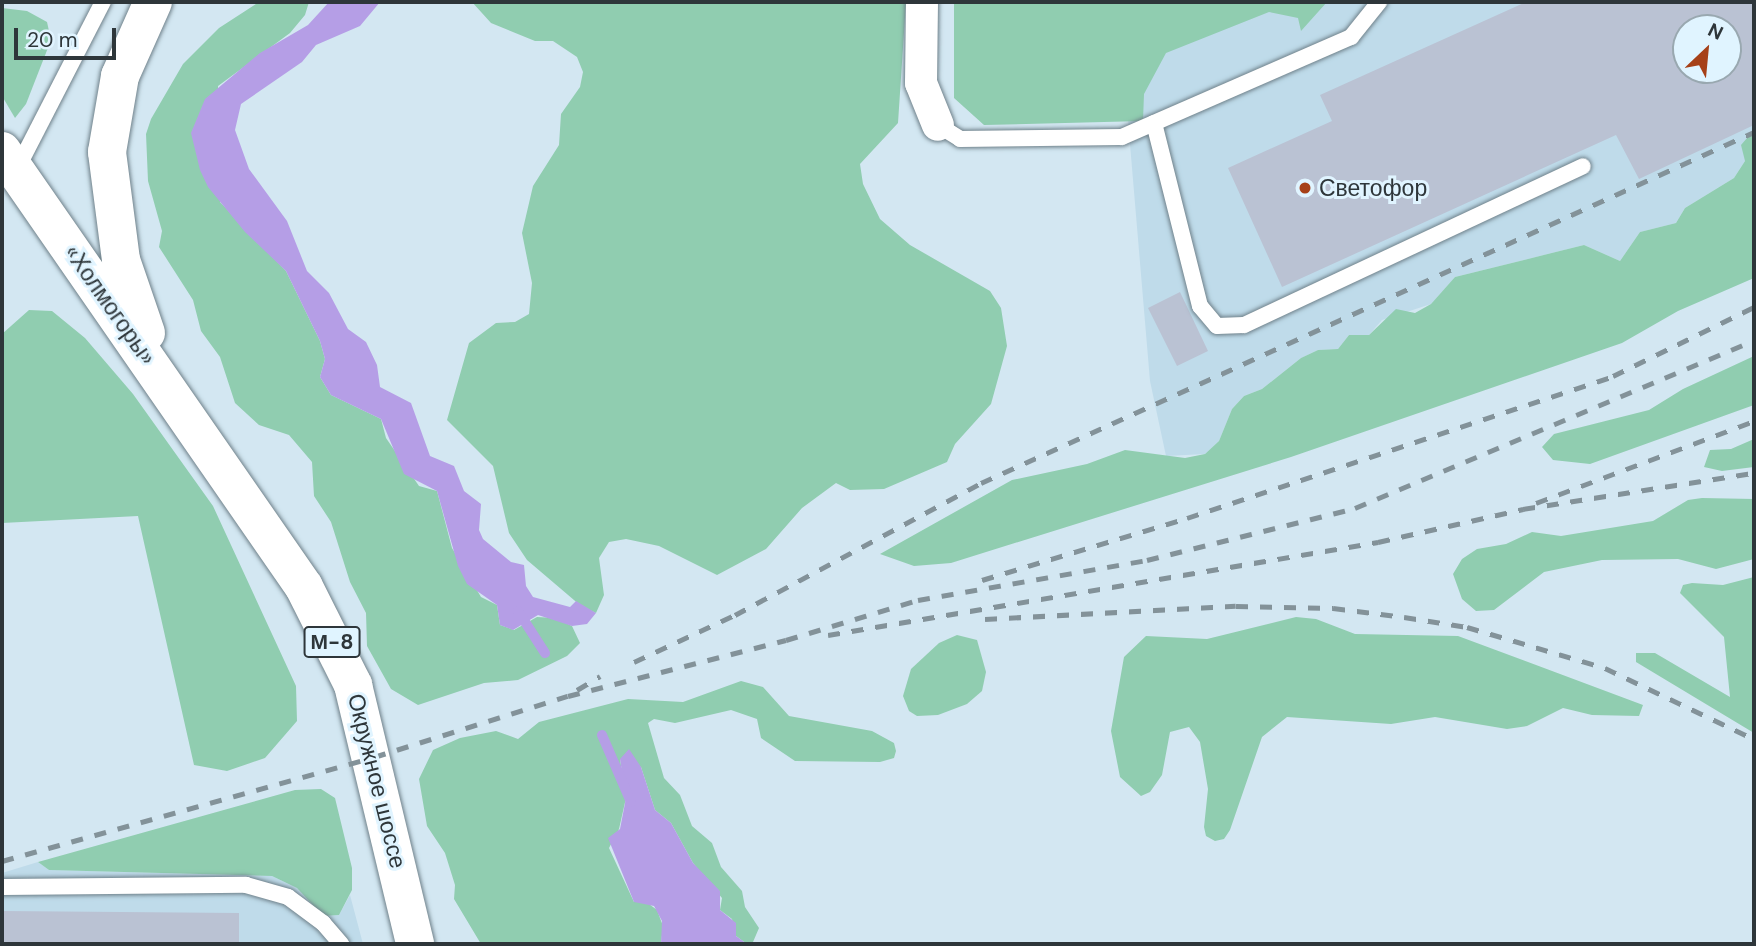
<!DOCTYPE html>
<html>
<head>
<meta charset="utf-8">
<style>
  body { margin:0 }
  #map { position:relative; width:1756px; height:946px; overflow:hidden; background:#d3e7f2; font-family:"DM Sans",sans-serif }
  div>[style] { position:absolute }
  .built>* { inset:0; background:#bfdbea }
  .green>* { inset:0; background:#90cdb0 }
  .water>* { inset:0; background:#b59ee6 }
  .stream>* { height:10px; margin:-5px; padding:0 5px; transform-origin:5px; border-radius:5px; background:#b59ee6 }
  .building>* { inset:0; background:#bac2d3 }
  .roads { filter:drop-shadow(0 0 2px #6f818a) drop-shadow(0 0 2px #6f818a) }
  .lane>* { height:16px; margin:-8px; padding:0 8px; transform-origin:8px; border-radius:8px; background:#fff }
  .street>* { height:32px; margin:-16px; padding:0 16px; transform-origin:16px; border-radius:16px; background:#fff }
  .primary>* { height:38px; margin:-19px; padding:0 19px; transform-origin:19px; border-radius:19px; background:#fff }
  .rail>* { height:5px; margin-top:-2.5px; transform-origin:0; background:repeating-linear-gradient(90deg,#839299 0 12px,transparent 0 24px) }
  .dots>* { width:19px; height:19px; translate:-50% -50%; box-sizing:border-box; border:4px solid #e0f4ff; border-radius:50% }
  span { translate:-50% -50%; white-space:nowrap; text-align:center; line-height:1.15; -webkit-text-stroke:6px #e0f4ff; paint-order:stroke }
  .shield-label span { padding:2px 5px; background:#e0f4ff; border:2px solid; border-radius:5px; -webkit-text-stroke-width:0 }
  .shield-label { font-size:21px; color:#2e363a; font-weight:700 }
  .poi-label { font-size:23px; color:#2e363a }
  .left { translate:0 -50%; text-align:left }
  .street-label { font-size:23px; color:#2e363a }
  .frame { position:absolute; inset:0; border:4px solid #2e363a; pointer-events:none }
  .north { position:absolute; left:1672px; top:14px; width:70px; height:70px; box-sizing:border-box; background:#e0f4ff; border:2px solid #99a8b0; border-radius:50%; rotate:26deg; font-size:19px; font-weight:700; line-height:28px; text-align:center; color:#2e363a }
  .north::after { content:''; display:block; margin:auto; width:24px; height:32px; background:#a64018; clip-path:polygon(50% 0,100% 100%,50% 72%,0 100%) }
  .scale { position:absolute; left:14px; top:28px; width:102px; height:32px; box-sizing:border-box; border:4px solid #2e363a; border-top:0; padding-left:9px; font-size:21px; line-height:24px; white-space:nowrap; color:#2e363a; -webkit-text-stroke:5px #e0f4ff; paint-order:stroke }
</style>
</head>
<body>
<div id="map">
  <div class="built">
    <i style="clip-path:polygon(evenodd,1118px 2px,1754px 2px,1754px 130px,1745px 161px,1734px 178px,1685px 208px,1676px 223px,1640px 232px,1620px 261px,1584px 245px,1455px 277px,1431px 304px,1382px 320px,1369px 335px,1349px 335px,1338px 349px,1318px 350px,1301px 358px,1262px 389px,1244px 396px,1232px 409px,1219px 441px,1205px 454px,1166px 456px,1150px 381px,1118px 2px,1686px 28px,1728px 28px,1728px 70px,1686px 70px,1686px 28px)"></i>
    <i style="clip-path:polygon(38px 862px,49px 870px,272px 876px,297px 888px,323px 916px,339px 915px,350px 895px,363px 944px,2px 944px,2px 873px)"></i>
  </div>
  <div class="green">
    <i style="clip-path:polygon(259px 2px,309px 2px,305px 15px,290px 33px,218px 86px,220px 202px,286px 271px,320px 341px,325px 359px,320px 377px,331px 395px,381px 419px,386px 438px,419px 486px,437px 491px,452px 548px,481px 597px,497px 605px,500px 625px,514px 630px,537px 617px,555px 618px,572px 626px,580px 643px,567px 656px,518px 680px,484px 683px,418px 705px,391px 689px,367px 646px,366px 613px,350px 582px,331px 522px,314px 496px,312px 462px,289px 435px,259px 425px,235px 403px,220px 357px,201px 331px,193px 300px,159px 247px,162px 231px,148px 181px,146px 134px,151px 119px,183px 64px,219px 28px)"></i>
    <i style="clip-path:polygon(472px 2px,906px 2px,898px 123px,860px 164px,863px 184px,880px 219px,910px 245px,990px 291px,1001px 308px,1007px 346px,991px 404px,955px 444px,947px 462px,884px 489px,850px 490px,836px 483px,802px 508px,766px 549px,717px 575px,659px 546px,626px 539px,609px 542px,599px 558px,604px 595px,596px 613px,581px 606px,527px 560px,509px 533px,493px 466px,447px 420px,469px 343px,496px 323px,515px 322px,529px 314px,532px 283px,522px 233px,533px 186px,559px 145px,561px 114px,580px 87px,583px 72px,577px 57px,553px 41px,535px 41px,491px 23px)"></i>
    <i style="clip-path:polygon(954px 2px,1327px 2px,1301px 31px,1298px 18px,1269px 12px,1166px 53px,1144px 94px,1143px 121px,984px 125px,954px 98px)"></i>
    <i style="clip-path:polygon(2px 8px,27px 11px,47px 22px,51px 40px,26px 104px,15px 118px,2px 96px)"></i>
    <i style="clip-path:polygon(1754px 130px,1754px 278px,1678px 311px,1622px 343px,1291px 457px,951px 563px,914px 566px,880px 554px,1012px 480px,1087px 464px,1125px 450px,1185px 458px,1205px 454px,1219px 441px,1232px 409px,1244px 396px,1262px 389px,1301px 358px,1318px 350px,1338px 349px,1349px 335px,1369px 335px,1396px 309px,1415px 313px,1431px 304px,1455px 277px,1584px 245px,1620px 261px,1640px 232px,1676px 223px,1685px 208px,1734px 178px,1745px 161px,1741px 145px)"></i>
    <i style="clip-path:polygon(29px 310px,52px 311px,85px 338px,133px 394px,213px 506px,296px 686px,297px 721px,265px 758px,227px 771px,194px 765px,138px 516px,2px 523px,2px 334px)"></i>
    <i style="clip-path:polygon(1754px 356px,1754px 405px,1590px 464px,1553px 460px,1542px 447px,1554px 434px,1649px 410px,1683px 389px)"></i>
    <i style="clip-path:polygon(1754px 439px,1754px 467px,1722px 471px,1704px 467px,1710px 450px,1731px 449px)"></i>
    <i style="clip-path:polygon(1702px 498px,1754px 499px,1754px 559px,1716px 569px,1678px 559px,1602px 560px,1544px 572px,1494px 610px,1476px 611px,1462px 599px,1453px 574px,1462px 559px,1477px 549px,1506px 544px,1532px 532px,1561px 536px,1653px 521px,1688px 500px)"></i>
    <i style="clip-path:polygon(1754px 577px,1754px 733px,1636px 662px,1636px 653px,1655px 653px,1730px 697px,1724px 637px,1680px 593px,1683px 585px,1692px 583px,1723px 585px)"></i>
    <i style="clip-path:polygon(1296px 617px,1316px 619px,1355px 634px,1458px 636px,1643px 705px,1639px 716px,1592px 715px,1563px 708px,1527px 726px,1507px 729px,1435px 717px,1391px 724px,1287px 717px,1262px 737px,1230px 830px,1224px 839px,1215px 841px,1206px 836px,1204px 827px,1208px 789px,1200px 742px,1189px 727px,1170px 732px,1162px 775px,1150px 792px,1141px 796px,1120px 777px,1111px 731px,1124px 657px,1146px 636px,1207px 639px)"></i>
    <i style="clip-path:polygon(957px 635px,977px 640px,986px 672px,982px 691px,967px 704px,938px 715px,917px 716px,909px 711px,903px 696px,911px 669px,939px 643px)"></i>
    <i style="clip-path:polygon(741px 681px,763px 687px,789px 716px,872px 731px,894px 743px,896px 751px,894px 758px,880px 762px,795px 761px,761px 738px,757px 719px,731px 710px,675px 723px,654px 719px,648px 723px,664px 778px,680px 795px,692px 826px,712px 843px,721px 867px,742px 891px,745px 907px,759px 928px,753px 942px,747px 944px,736px 936px,732px 919px,720px 910px,722px 898px,693px 863px,671px 823px,655px 810px,641px 767px,620px 759px,626px 798px,619px 829px,609px 848px,634px 902px,645px 901px,657px 910px,663px 926px,661px 944px,481px 944px,454px 899px,455px 885px,445px 853px,427px 826px,419px 779px,433px 750px,460px 738px,496px 731px,518px 739px,539px 722px,628px 699px,683px 702px)"></i>
    <i style="clip-path:polygon(321px 789px,335px 798px,352px 868px,352px 890px,339px 915px,323px 916px,297px 888px,272px 876px,49px 870px,38px 862px,295px 790px)"></i>
  </div>
  <div class="water">
    <i style="clip-path:polygon(329px 2px,380px 2px,360px 26px,316px 45px,302px 62px,241px 104px,235px 130px,249px 169px,287px 221px,307px 271px,329px 293px,348px 329px,366px 342px,377px 365px,380px 387px,411px 403px,430px 456px,454px 466px,464px 491px,481px 504px,479px 530px,483px 539px,511px 562px,524px 565px,526px 586px,533px 597px,570px 607px,576px 601px,596px 613px,587px 624px,572px 626px,538px 615px,513px 630px,500px 625px,497px 605px,467px 584px,458px 566px,437px 491px,404px 474px,381px 419px,331px 395px,320px 377px,325px 359px,320px 341px,286px 271px,245px 232px,208px 187px,200px 170px,191px 133px,205px 99px,260px 53px,308px 25px)"></i>
    <i style="clip-path:polygon(629px 749px,641px 767px,655px 810px,671px 823px,693px 863px,720px 891px,720px 910px,736px 923px,736px 936px,747px 944px,661px 944px,662px 921px,654px 906px,634px 902px,608px 838px,620px 829px,626px 798px,620px 759px)"></i>
  </div>
  <div class="stream">
    <i style="left:518px;top:611px;width:50px;rotate:57.3deg"></i>
    <i style="left:602px;top:735px;width:73px;rotate:66.6deg"></i>
  </div>
  <div class="building">
    <i style="clip-path:polygon(evenodd,1526px 2px,1754px 2px,1754px 125px,1639px 179px,1616px 135px,1282px 287px,1228px 168px,1332px 121px,1320px 95px,1526px 2px,1686px 28px,1728px 28px,1728px 70px,1686px 70px,1686px 28px)"></i>
    <i style="clip-path:polygon(1180px 292px,1208px 351px,1177px 366px,1148px 308px)"></i>
    <i style="clip-path:polygon(2px 911px,239px 913px,239px 944px,2px 944px)"></i>
  </div>
  <div class="roads">
    <div class="lane">
      <i style="left:1154px;top:123px;width:189px;rotate:75.9deg"></i>
      <i style="left:1200px;top:306px;width:26px;rotate:50deg"></i>
      <i style="left:1217px;top:326px;width:27px;rotate:-2deg"></i>
      <i style="left:1244px;top:325px;width:374px;rotate:-25.1deg"></i>
      <i style="left:938px;top:125px;width:26px;rotate:32deg"></i>
      <i style="left:960px;top:139px;width:162px;rotate:-0.7deg"></i>
      <i style="left:1122px;top:137px;width:250px;rotate:-23.6deg"></i>
      <i style="left:1351px;top:37px;width:45px;rotate:-51.3deg"></i>
      <i style="left:16px;top:171px;width:190px;rotate:-62.8deg"></i>
      <i style="left:2px;top:887px;width:244px;rotate:-0.5deg"></i>
      <i style="left:246px;top:885px;width:44px;rotate:15.9deg"></i>
      <i style="left:288px;top:897px;width:44px;rotate:36.6deg"></i>
      <i style="left:323px;top:923px;width:28px;rotate:49deg"></i>
    </div>
    <div class="street">
      <i style="left:922px;top:2px;width:81px;rotate:90.7deg"></i>
      <i style="left:921px;top:83px;width:45px;rotate:68deg"></i>
    </div>
    <div class="primary">
      <i style="left:2px;top:151px;width:530px;rotate:55.29deg"></i>
      <i style="left:304px;top:587px;width:110px;rotate:63.4deg"></i>
      <i style="left:353px;top:685px;width:266px;rotate:76.5deg"></i>
      <i style="left:146px;top:333px;width:77px;rotate:-108.9deg"></i>
      <i style="left:121px;top:260px;width:109px;rotate:-97.4deg"></i>
      <i style="left:107px;top:152px;width:77px;rotate:-80.3deg"></i>
      <i style="left:120px;top:76px;width:81px;rotate:-66deg"></i>
    </div>
  </div>
  <div class="rail">
    <i style="left:1536px;top:503px;width:233px;rotate:-20.6deg"></i>
    <i style="left:982px;top:580px;width:214px;rotate:-16.8deg"></i>
    <i style="left:1187px;top:518px;width:449px;rotate:-18.4deg"></i>
    <i style="left:1613px;top:376px;width:157px;rotate:-26.1deg"></i>
    <i style="left:985px;top:619px;width:251px;rotate:-3deg"></i>
    <i style="left:1236px;top:606px;width:97px;rotate:1.2deg"></i>
    <i style="left:1333px;top:608px;width:72px;rotate:7.2deg"></i>
    <i style="left:1404px;top:617px;width:64px;rotate:9deg"></i>
    <i style="left:1467px;top:627px;width:144px;rotate:16.5deg"></i>
    <i style="left:1605px;top:668px;width:165px;rotate:25.5deg"></i>
    <i style="left:828px;top:635px;width:558px;rotate:-9.6deg"></i>
    <i style="left:1378px;top:542px;width:149px;rotate:-12.8deg"></i>
    <i style="left:1523px;top:509px;width:234px;rotate:-8.9deg"></i>
    <i style="left:634px;top:662px;width:111px;rotate:-25deg"></i>
    <i style="left:735px;top:615px;width:279px;rotate:-28.2deg"></i>
    <i style="left:981px;top:483px;width:849px;rotate:-24.42deg"></i>
    <i style="left:577px;top:690px;width:27px;rotate:-31deg"></i>
    <i style="left:2px;top:861px;width:386px;rotate:-15.6deg"></i>
    <i style="left:374px;top:757px;width:203px;rotate:-17.5deg"></i>
    <i style="left:568px;top:696px;width:225px;rotate:-14.4deg"></i>
    <i style="left:786px;top:640px;width:138px;rotate:-16.9deg"></i>
    <i style="left:918px;top:600px;width:232px;rotate:-9.9deg"></i>
    <i style="left:1147px;top:560px;width:214px;rotate:-14deg"></i>
    <i style="left:1355px;top:508px;width:433px;rotate:-22.8deg"></i>
  </div>
  <div class="dots">
    <i style="left:1305px;top:188px;background:#a64018"></i>
  </div>
  <div class="shield-label">
    <span style="left:332px;top:642px">М-8</span>
  </div>
  <div class="poi-label">
    <span class="left" style="left:1319px;top:188px">Светофор</span>
  </div>
  <div class="street-label">
    <span style="left:110px;top:305px;rotate:55deg">«Холмогоры»</span>
    <span style="left:377px;top:781px;rotate:76deg">Окружное шоссе</span>
  </div>
  <div class="frame"></div>
  <div class="north">N</div>
  <div class="scale">20 m</div>
</div>
</body>
</html>
